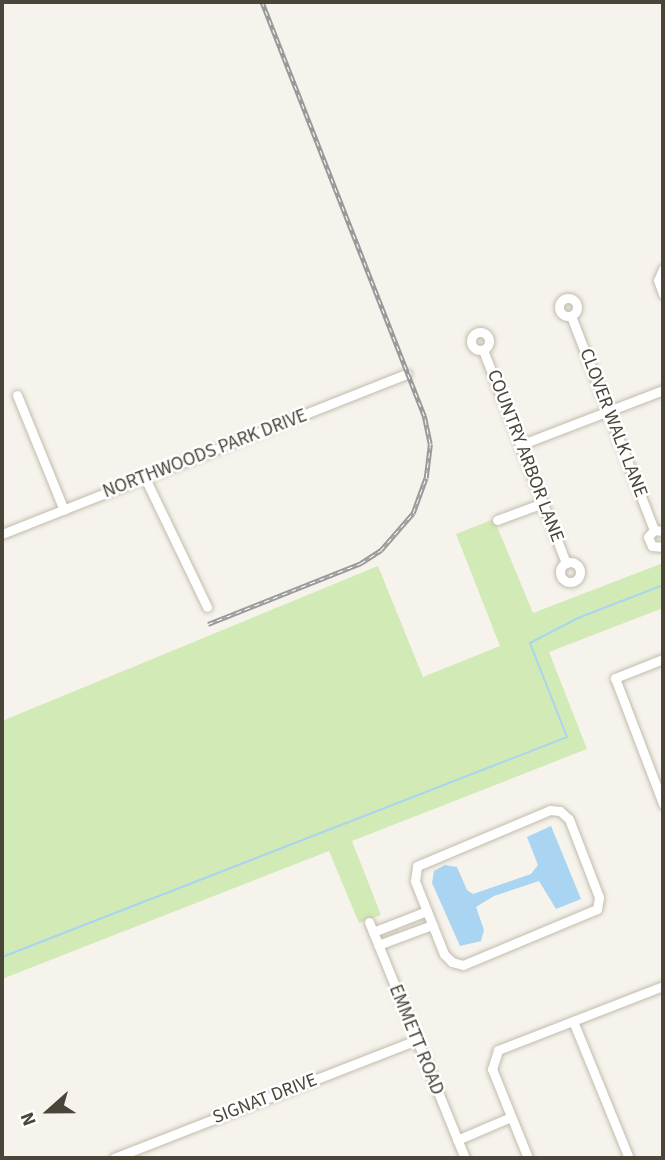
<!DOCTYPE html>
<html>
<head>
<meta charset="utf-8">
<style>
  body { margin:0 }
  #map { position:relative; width:665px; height:1160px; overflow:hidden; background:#f6f3ec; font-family:"Source Sans 3",sans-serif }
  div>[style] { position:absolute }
  .green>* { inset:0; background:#d2eab5 }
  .water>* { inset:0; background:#a9d4f2 }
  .stream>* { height:2px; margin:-1px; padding:0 1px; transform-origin:1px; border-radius:1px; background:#a9d4f2 }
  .roads { filter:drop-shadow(0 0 2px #c2bbae) drop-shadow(0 0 2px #c2bbae) }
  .minor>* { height:9px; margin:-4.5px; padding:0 4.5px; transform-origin:4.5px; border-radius:4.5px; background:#fff }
  .minor>.ring { margin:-4.5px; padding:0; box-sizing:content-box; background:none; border:9px solid #fff; border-radius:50% }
  .rail>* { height:4.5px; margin-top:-2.25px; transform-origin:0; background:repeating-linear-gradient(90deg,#fff 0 5px,#9a9a9a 0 10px); box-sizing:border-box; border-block:2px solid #9a9a9a }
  span { translate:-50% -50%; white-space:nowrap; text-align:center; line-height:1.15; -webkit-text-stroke:5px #fff; paint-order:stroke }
  .street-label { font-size:19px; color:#4b4439 }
  .frame { position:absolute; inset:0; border:4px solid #4b4439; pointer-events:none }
  .north { position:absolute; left:14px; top:1076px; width:70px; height:70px; -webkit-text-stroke:5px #fff; paint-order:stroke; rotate:249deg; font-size:19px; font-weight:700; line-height:28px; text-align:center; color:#4b4439 }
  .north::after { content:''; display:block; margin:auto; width:24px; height:32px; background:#4b4439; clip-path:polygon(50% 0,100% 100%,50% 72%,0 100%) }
</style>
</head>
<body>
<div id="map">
  <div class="green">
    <i style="clip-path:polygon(494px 519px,533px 613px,663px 563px,663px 608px,549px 652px,587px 749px,352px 841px,381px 915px,359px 923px,329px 851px,2px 979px,2px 721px,378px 566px,423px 677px,500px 646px,456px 534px)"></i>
  </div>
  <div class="water">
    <i style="clip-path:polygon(551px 826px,581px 899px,556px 909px,539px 881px,494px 896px,476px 907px,484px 930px,481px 941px,460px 946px,432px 883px,434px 871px,445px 865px,457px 867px,467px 890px,473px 894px,531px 874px,538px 865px,527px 837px)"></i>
  </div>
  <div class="stream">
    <i style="left:2px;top:957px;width:606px;rotate:-21.27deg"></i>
    <i style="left:567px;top:737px;width:101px;rotate:-111.5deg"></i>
    <i style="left:530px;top:643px;width:54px;rotate:-27.5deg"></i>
    <i style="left:578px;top:618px;width:91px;rotate:-21.2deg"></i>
  </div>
  <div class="roads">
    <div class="minor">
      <i style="left:663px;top:269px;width:12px;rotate:114deg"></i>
      <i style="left:658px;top:280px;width:15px;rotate:70deg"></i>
      <i class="ring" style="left:559px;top:298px;width:9px;height:9px"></i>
      <i style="left:571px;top:316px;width:230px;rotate:68.8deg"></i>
      <i class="ring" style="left:471px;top:332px;width:9px;height:9px"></i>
      <i style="left:483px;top:350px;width:229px;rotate:68.7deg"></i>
      <i style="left:17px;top:395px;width:124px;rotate:67.8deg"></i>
      <i style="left:520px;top:445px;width:153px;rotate:-21deg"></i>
      <i style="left:145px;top:478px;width:143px;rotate:64.3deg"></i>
      <i style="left:497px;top:520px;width:49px;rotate:-20.3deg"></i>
      <i style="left:663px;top:531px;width:9px;rotate:-174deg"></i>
      <i style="left:654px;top:530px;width:9px;rotate:131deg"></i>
      <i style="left:648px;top:537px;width:10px;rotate:66deg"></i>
      <i style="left:652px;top:546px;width:11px;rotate:5deg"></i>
      <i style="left:2px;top:534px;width:435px;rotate:-21.6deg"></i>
      <i class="ring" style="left:560px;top:562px;width:11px;height:11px"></i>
      <i style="left:663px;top:659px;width:52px;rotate:158.4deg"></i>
      <i style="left:615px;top:678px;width:135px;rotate:69.1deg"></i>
      <i style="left:550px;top:810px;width:10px;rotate:6deg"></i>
      <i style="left:560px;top:811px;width:12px;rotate:42deg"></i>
      <i style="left:569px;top:819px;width:84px;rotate:69deg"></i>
      <i style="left:599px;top:897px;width:12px;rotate:99deg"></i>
      <i style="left:597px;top:909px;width:145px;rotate:157.3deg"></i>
      <i style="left:463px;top:965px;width:11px;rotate:-165deg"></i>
      <i style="left:452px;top:962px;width:11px;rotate:-135deg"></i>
      <i style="left:444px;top:954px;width:79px;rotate:-111.7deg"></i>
      <i style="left:415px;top:881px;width:15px;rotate:-82deg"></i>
      <i style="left:417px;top:866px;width:144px;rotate:-22.8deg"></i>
      <i style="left:369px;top:922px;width:255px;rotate:67.9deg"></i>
      <i style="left:373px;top:932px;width:58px;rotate:-21.3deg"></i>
      <i style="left:378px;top:945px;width:58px;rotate:-20.3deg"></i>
      <i style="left:573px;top:1021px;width:146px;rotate:67.8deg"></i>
      <i style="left:457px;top:1140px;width:59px;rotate:-23.1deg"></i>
      <i style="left:114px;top:1158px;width:324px;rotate:-21.3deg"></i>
      <i style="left:528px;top:1158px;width:96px;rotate:-112deg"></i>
      <i style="left:492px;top:1069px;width:20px;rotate:-72deg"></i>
      <i style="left:498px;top:1050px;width:177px;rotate:-21.2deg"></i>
    </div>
  </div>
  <div class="rail">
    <i style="left:208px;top:624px;width:165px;rotate:-21.7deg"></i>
    <i style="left:361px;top:563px;width:24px;rotate:-33deg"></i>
    <i style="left:381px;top:550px;width:49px;rotate:-49.1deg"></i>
    <i style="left:413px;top:513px;width:37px;rotate:-70deg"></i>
    <i style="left:426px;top:478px;width:34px;rotate:-83deg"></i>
    <i style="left:430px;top:444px;width:29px;rotate:-102deg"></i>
    <i style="left:424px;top:416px;width:445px;rotate:-111.4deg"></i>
  </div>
  <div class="street-label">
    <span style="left:613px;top:423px;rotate:69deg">CLOVER WALK LANE</span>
    <span style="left:205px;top:454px;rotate:-21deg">NORTHWOODS PARK DRIVE</span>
    <span style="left:525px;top:456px;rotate:69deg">COUNTRY ARBOR LANE</span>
    <span style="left:416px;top:1040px;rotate:68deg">EMMETT ROAD</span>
    <span style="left:265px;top:1099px;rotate:-21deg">SIGNAT DRIVE</span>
  </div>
  <div class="frame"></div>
  <div class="north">N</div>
</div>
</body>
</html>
